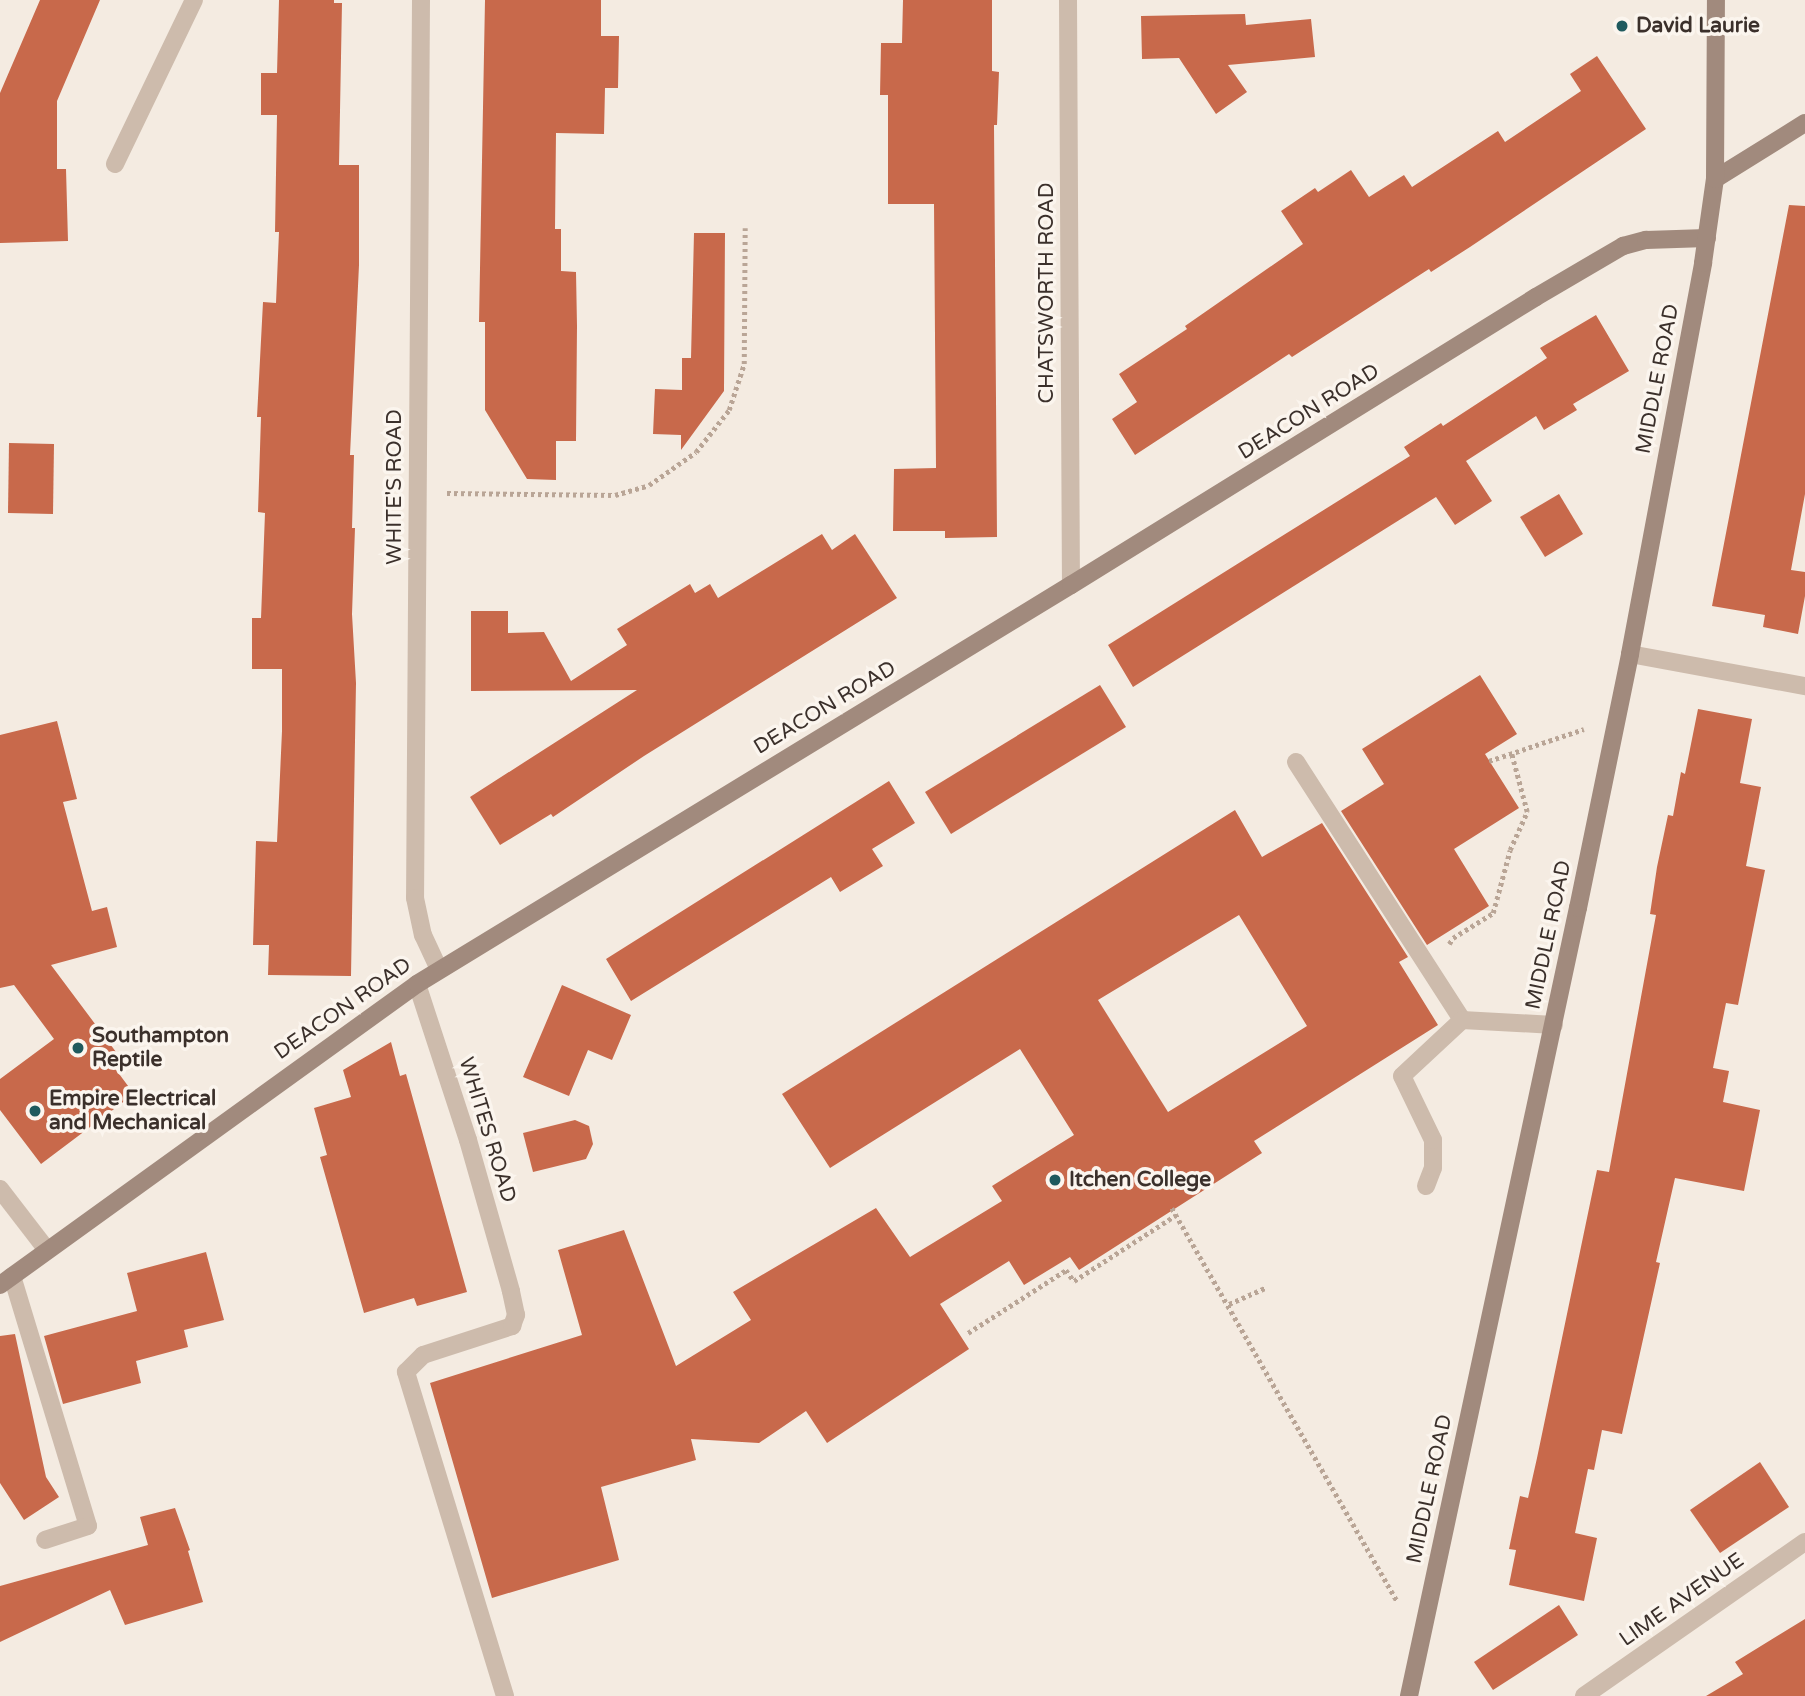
<!DOCTYPE html>
<html>
<head>
<meta charset="utf-8">
<style>
  body { margin:0 }
  #map { position:relative; width:1805px; height:1696px; overflow:hidden; background:#f4ebe1; font-family:"Varela Round",sans-serif }
  div>[style] { position:absolute }
  .building>* { inset:0; background:#c8694b }
  .path>* { height:4.5px; margin-top:-2.25px; transform-origin:0; background:repeating-linear-gradient(90deg,#b9a596 0 3.5px,transparent 0 7px) }
  .lane>* { height:18px; margin:-9px; padding:0 9px; transform-origin:9px; border-radius:9px; background:#cdbbac }
  .street>* { height:18px; margin:-9px; padding:0 9px; transform-origin:9px; border-radius:9px; background:#cdbbac }
  .secondary>* { height:18px; margin:-9px; padding:0 9px; transform-origin:9px; border-radius:9px; background:#a18a7d }
  .dots>* { width:19px; height:19px; translate:-50% -50%; box-sizing:border-box; border:4px solid #fbf5ee; border-radius:50% }
  span { translate:-50% -50%; white-space:nowrap; text-align:center; line-height:1.15; -webkit-text-stroke:7px #fbf5ee; paint-order:stroke }
  .poi-label { font-size:21px; color:#3b302b; font-weight:700 }
  .left { translate:0 -50%; text-align:left }
  .street-label { font-size:21px; color:#3b302b }
</style>
</head>
<body>
<div id="map">
  <div class="building">
    <i style="clip-path:polygon(40px 0,100px 0,57px 101px,57px 169px,66px 169px,68px 241px,0 243px,0 93px)"></i>
    <i style="clip-path:polygon(279px 0,334px 0,334px 3px,342px 3px,339px 165px,359px 165px,359px 265px,350px 455px,354px 455px,352px 528px,355px 528px,352px 614px,356px 683px,351px 976px,268px 975px,269px 945px,253px 945px,256px 841px,277px 842px,282px 731px,282px 669px,252px 669px,252px 618px,261px 618px,265px 513px,258px 512px,261px 417px,257px 417px,263px 302px,276px 303px,279px 232px,275px 232px,277px 115px,261px 115px,261px 73px,277px 73px)"></i>
    <i style="clip-path:polygon(485px 0,601px 0,601px 36px,619px 36px,618px 88px,605px 88px,604px 134px,556px 133px,555px 229px,561px 229px,561px 271px,576px 272px,577px 326px,576px 441px,556px 441px,556px 480px,527px 479px,485px 410px,485px 322px,479px 322px)"></i>
    <i style="clip-path:polygon(903px 0,992px 0,992px 71px,999px 72px,997px 125px,994px 125px,997px 537px,945px 538px,945px 531px,893px 531px,894px 469px,936px 468px,934px 204px,888px 204px,888px 95px,880px 95px,881px 43px,902px 43px)"></i>
    <i style="clip-path:polygon(1245px 14px,1246px 25px,1311px 19px,1315px 57px,1228px 65px,1247px 92px,1216px 114px,1179px 58px,1142px 59px,1141px 16px)"></i>
    <i style="clip-path:polygon(1597px 56px,1646px 129px,1470px 247px,1431px 272px,1429px 269px,1292px 357px,1289px 354px,1135px 455px,1112px 419px,1137px 402px,1119px 374px,1187px 329px,1185px 326px,1303px 244px,1281px 211px,1315px 188px,1318px 192px,1351px 170px,1369px 197px,1404px 175px,1412px 187px,1498px 131px,1505px 142px,1581px 91px,1570px 74px)"></i>
    <i style="clip-path:polygon(1789px 205px,1805px 206px,1805px 494px,1791px 570px,1805px 572px,1805px 596px,1798px 634px,1763px 627px,1765px 615px,1712px 606px)"></i>
    <i style="clip-path:polygon(694px 233px,725px 233px,724px 391px,681px 450px,681px 435px,653px 434px,655px 389px,682px 390px,682px 358px,691px 358px)"></i>
    <i style="clip-path:polygon(1596px 315px,1629px 371px,1573px 404px,1577px 410px,1544px 430px,1536px 416px,1466px 461px,1492px 501px,1455px 525px,1436px 497px,1133px 687px,1108px 645px,1410px 456px,1404px 447px,1441px 423px,1443px 426px,1547px 358px,1540px 348px)"></i>
    <i style="clip-path:polygon(9px 443px,54px 444px,53px 514px,8px 513px)"></i>
    <i style="clip-path:polygon(1559px 494px,1583px 534px,1545px 557px,1520px 517px)"></i>
    <i style="clip-path:polygon(822px 534px,832px 550px,855px 534px,897px 598px,644px 756px,553px 817px,551px 814px,500px 845px,470px 797px,637px 690px,471px 691px,471px 611px,508px 611px,508px 633px,544px 632px,571px 681px,627px 645px,617px 629px,690px 584px,695px 593px,710px 584px,718px 598px)"></i>
    <i style="clip-path:polygon(1480px 675px,1517px 734px,1485px 754px,1519px 808px,1454px 849px,1489px 906px,1427px 945px,1341px 811px,1384px 784px,1362px 749px)"></i>
    <i style="clip-path:polygon(1100px 685px,1126px 727px,951px 834px,925px 792px)"></i>
    <i style="clip-path:polygon(1698px 709px,1752px 719px,1740px 783px,1761px 787px,1746px 866px,1765px 870px,1738px 1005px,1726px 1003px,1713px 1068px,1729px 1071px,1723px 1102px,1760px 1110px,1744px 1191px,1675px 1178px,1656px 1262px,1660px 1263px,1622px 1434px,1602px 1430px,1594px 1470px,1588px 1469px,1575px 1533px,1597px 1538px,1584px 1601px,1509px 1585px,1516px 1550px,1509px 1549px,1520px 1496px,1528px 1498px,1537px 1458px,1597px 1170px,1609px 1172px,1656px 915px,1650px 914px,1657px 867px,1668px 815px,1673px 816px,1681px 772px,1685px 774px)"></i>
    <i style="clip-path:polygon(57px 721px,77px 799px,63px 802px,92px 911px,107px 907px,117px 947px,51px 965px,119px 1056px,111px 1063px,134px 1094px,41px 1164px,0 1110px,0 1079px,54px 1039px,14px 985px,0 988px,0 735px)"></i>
    <i style="clip-path:polygon(889px 781px,915px 823px,872px 849px,883px 866px,840px 892px,831px 877px,631px 1001px,606px 959px)"></i>
    <i style="clip-path:polygon(evenodd,1235px 810px,1262px 857px,1322px 823px,1408px 957px,1399px 962px,1438px 1025px,1254px 1141px,1262px 1153px,1079px 1270px,1070px 1257px,1024px 1285px,1009px 1261px,940px 1304px,969px 1349px,827px 1443px,806px 1411px,759px 1443px,691px 1439px,696px 1460px,601px 1487px,619px 1560px,492px 1598px,430px 1383px,582px 1335px,558px 1250px,624px 1230px,676px 1366px,751px 1320px,733px 1292px,876px 1208px,910px 1257px,1002px 1201px,992px 1186px,1074px 1135px,1020px 1049px,830px 1168px,782px 1094px,1235px 810px,1239px 915px,1307px 1026px,1168px 1112px,1098px 1000px,1239px 915px)"></i>
    <i style="clip-path:polygon(562px 985px,631px 1015px,612px 1060px,588px 1050px,569px 1096px,523px 1077px)"></i>
    <i style="clip-path:polygon(391px 1042px,400px 1076px,406px 1074px,467px 1292px,417px 1306px,414px 1298px,364px 1313px,320px 1157px,327px 1155px,314px 1108px,351px 1097px,343px 1070px)"></i>
    <i style="clip-path:polygon(575px 1120px,589px 1126px,593px 1144px,586px 1159px,533px 1172px,523px 1133px)"></i>
    <i style="clip-path:polygon(206px 1252px,224px 1320px,184px 1330px,188px 1347px,136px 1361px,141px 1383px,63px 1404px,44px 1336px,137px 1311px,127px 1273px)"></i>
    <i style="clip-path:polygon(15px 1334px,46px 1477px,59px 1497px,24px 1520px,0 1483px,0 1336px)"></i>
    <i style="clip-path:polygon(1760px 1462px,1789px 1507px,1720px 1553px,1690px 1510px)"></i>
    <i style="clip-path:polygon(175px 1508px,190px 1550px,188px 1551px,203px 1602px,125px 1625px,110px 1590px,0 1642px,0 1586px,148px 1545px,140px 1517px)"></i>
    <i style="clip-path:polygon(1559px 1605px,1578px 1635px,1493px 1690px,1474px 1662px)"></i>
    <i style="clip-path:polygon(1805px 1619px,1805px 1696px,1706px 1696px,1743px 1674px,1735px 1662px)"></i>
  </div>
  <div class="path">
    <i style="left:447px;top:493px;width:168px;rotate:0.7deg"></i>
    <i style="left:615px;top:495px;width:35px;rotate:-16deg"></i>
    <i style="left:649px;top:485px;width:57px;rotate:-35.1deg"></i>
    <i style="left:696px;top:452px;width:53px;rotate:-51.8deg"></i>
    <i style="left:729px;top:410px;width:48px;rotate:-71.9deg"></i>
    <i style="left:744px;top:364px;width:136px;rotate:-89.6deg"></i>
    <i style="left:1489px;top:761px;width:100px;rotate:-18.6deg"></i>
    <i style="left:1449px;top:944px;width:7px;rotate:-56deg"></i>
    <i style="left:1453px;top:938px;width:47px;rotate:-32deg"></i>
    <i style="left:1493px;top:913px;width:65px;rotate:-74.9deg"></i>
    <i style="left:1510px;top:850px;width:42px;rotate:-65.9deg"></i>
    <i style="left:1527px;top:812px;width:62px;rotate:-104.9deg"></i>
    <i style="left:1172px;top:1208px;width:454px;rotate:60.2deg"></i>
    <i style="left:1229px;top:1304px;width:39px;rotate:-24deg"></i>
    <i style="left:968px;top:1333px;width:117px;rotate:-32.7deg"></i>
    <i style="left:1066px;top:1270px;width:14px;rotate:54deg"></i>
    <i style="left:1074px;top:1281px;width:121px;rotate:-32.9deg"></i>
  </div>
  <div class="lane">
    <i style="left:1296px;top:762px;width:307px;rotate:57.2deg"></i>
    <i style="left:1462px;top:1020px;width:92px;rotate:3.1deg"></i>
    <i style="left:1426px;top:1186px;width:19px;rotate:-69deg"></i>
    <i style="left:1433px;top:1168px;width:28px;rotate:-90deg"></i>
    <i style="left:1433px;top:1140px;width:71px;rotate:-115.8deg"></i>
    <i style="left:1402px;top:1076px;width:82px;rotate:-43deg"></i>
    <i style="left:12px;top:1276px;width:261px;rotate:73.1deg"></i>
    <i style="left:88px;top:1526px;width:45px;rotate:162deg"></i>
    <i style="left:505px;top:1696px;width:339px;rotate:-107deg"></i>
    <i style="left:406px;top:1372px;width:24px;rotate:-45deg"></i>
    <i style="left:423px;top:1355px;width:94px;rotate:-18deg"></i>
    <i style="left:512px;top:1326px;width:12px;rotate:-70deg"></i>
    <i style="left:516px;top:1315px;width:25px;rotate:-102deg"></i>
  </div>
  <div class="street">
    <i style="left:421px;top:0;width:898px;rotate:90.38deg"></i>
    <i style="left:415px;top:898px;width:38px;rotate:78deg"></i>
    <i style="left:423px;top:935px;width:38px;rotate:65deg"></i>
    <i style="left:1068px;top:0;width:585px;rotate:89.71deg"></i>
    <i style="left:115px;top:164px;width:182px;rotate:-64.3deg"></i>
    <i style="left:1630px;top:654px;width:178px;rotate:10.4deg"></i>
    <i style="left:417px;top:984px;width:164px;rotate:71.9deg"></i>
    <i style="left:468px;top:1140px;width:157px;rotate:74.1deg"></i>
    <i style="left:0;top:1189px;width:77px;rotate:52.4deg"></i>
    <i style="left:1584px;top:1696px;width:269px;rotate:-34.9deg"></i>
  </div>
  <div class="secondary">
    <i style="left:1715px;top:179px;width:106px;rotate:-31.9deg"></i>
    <i style="left:0;top:1285px;width:514px;rotate:-35.82deg"></i>
    <i style="left:417px;top:984px;width:766px;rotate:-31.39deg"></i>
    <i style="left:1071px;top:585px;width:547px;rotate:-31.77deg"></i>
    <i style="left:1536px;top:297px;width:101px;rotate:-30.4deg"></i>
    <i style="left:1623px;top:246px;width:24px;rotate:-15deg"></i>
    <i style="left:1646px;top:240px;width:61px;rotate:-1.9deg"></i>
    <i style="left:1409px;top:1696px;width:806px;rotate:-77.9deg"></i>
    <i style="left:1578px;top:908px;width:259px;rotate:-78.4deg"></i>
    <i style="left:1630px;top:654px;width:398px;rotate:-79.4deg"></i>
    <i style="left:1703px;top:263px;width:85px;rotate:-81.9deg"></i>
    <i style="left:1715px;top:179px;width:179px;rotate:-89.7deg"></i>
  </div>
  <div class="dots">
    <i style="left:1622px;top:26px;background:#1f5a5e"></i>
    <i style="left:78px;top:1048px;background:#1f5a5e"></i>
    <i style="left:35px;top:1111px;background:#1f5a5e"></i>
    <i style="left:1055px;top:1180px;background:#1f5a5e"></i>
  </div>
  <div class="poi-label">
    <span class="left" style="left:1636px;top:26px">David Laurie</span>
    <span class="left" style="left:92px;top:1048px">Southampton<br>Reptile</span>
    <span class="left" style="left:49px;top:1111px">Empire Electrical<br>and Mechanical</span>
    <span class="left" style="left:1069px;top:1180px">Itchen College</span>
  </div>
  <div class="street-label">
    <span style="left:1047px;top:293px;rotate:-90deg">CHATSWORTH ROAD</span>
    <span style="left:1658px;top:379px;rotate:-79deg">MIDDLE ROAD</span>
    <span style="left:1309px;top:412px;rotate:-32deg">DEACON ROAD</span>
    <span style="left:395px;top:487px;rotate:-90deg">WHITE'S ROAD</span>
    <span style="left:825px;top:708px;rotate:-31deg">DEACON ROAD</span>
    <span style="left:1549px;top:935px;rotate:-78deg">MIDDLE ROAD</span>
    <span style="left:343px;top:1009px;rotate:-35deg">DEACON ROAD</span>
    <span style="left:487px;top:1130px;rotate:73deg">WHITES ROAD</span>
    <span style="left:1430px;top:1489px;rotate:-78deg">MIDDLE ROAD</span>
    <span style="left:1682px;top:1600px;rotate:-35deg">LIME AVENUE</span>
  </div>
</div>
</body>
</html>
